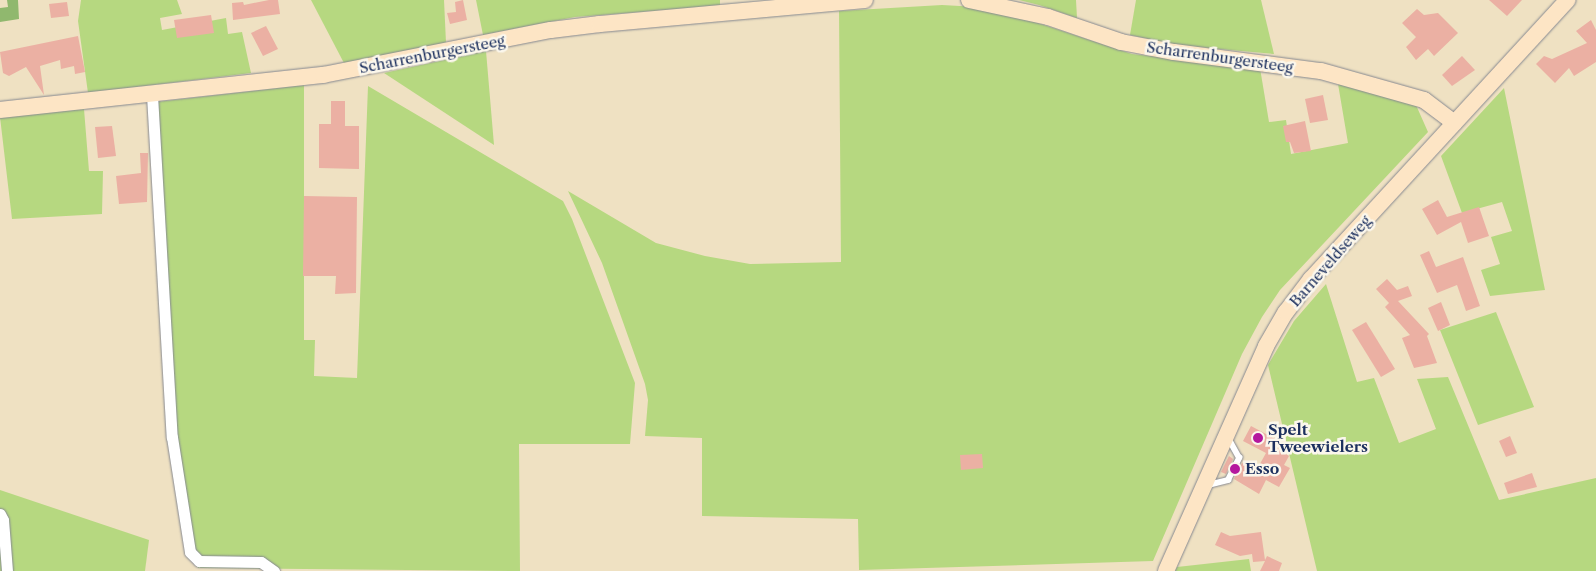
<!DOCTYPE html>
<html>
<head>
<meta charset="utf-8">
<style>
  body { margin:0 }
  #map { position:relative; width:1596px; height:571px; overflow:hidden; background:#efe1c2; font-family:"Libre Caslon Text",serif }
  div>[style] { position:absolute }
  .green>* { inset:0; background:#b6d880 }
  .forest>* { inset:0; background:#90b86e }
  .building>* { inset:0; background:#ebb0a3 }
  .roads { filter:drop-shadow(0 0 1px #858890) drop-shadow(0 0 1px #858890) }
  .lane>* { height:5.5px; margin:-2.75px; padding:0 2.75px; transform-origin:2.75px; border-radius:2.75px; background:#fff }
  .street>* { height:11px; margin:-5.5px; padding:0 5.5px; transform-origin:5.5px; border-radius:5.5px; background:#fff }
  .secondary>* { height:16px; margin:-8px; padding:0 8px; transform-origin:8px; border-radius:8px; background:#fde5c5 }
  .dots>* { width:14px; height:14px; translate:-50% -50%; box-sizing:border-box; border:2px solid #fbf7ec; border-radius:50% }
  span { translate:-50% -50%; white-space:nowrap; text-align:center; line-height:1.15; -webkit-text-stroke:5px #fbf7ec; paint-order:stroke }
  .street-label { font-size:15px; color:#1b2f5e }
  .poi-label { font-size:15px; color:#1b2f5e; font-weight:700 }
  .left { translate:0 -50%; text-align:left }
</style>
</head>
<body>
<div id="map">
  <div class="green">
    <i style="clip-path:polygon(81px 0,177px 0,182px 14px,160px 18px,162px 30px,226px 18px,228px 34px,242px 32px,251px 73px,88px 93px,78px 21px)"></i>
    <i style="clip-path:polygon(311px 0,444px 0,446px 43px,345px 65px)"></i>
    <i style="clip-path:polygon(476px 0,720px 0,720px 6px,575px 17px,483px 35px)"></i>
    <i style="clip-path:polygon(1019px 0,1076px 0,1077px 18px,1039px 5px)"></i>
    <i style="clip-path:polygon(1136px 0,1261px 0,1274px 54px,1175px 45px,1130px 35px)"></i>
    <i style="clip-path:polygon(942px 5px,978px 7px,1014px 15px,1132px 54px,1260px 68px,1269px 122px,1286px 120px,1291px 154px,1348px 143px,1338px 84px,1416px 105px,1428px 132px,1280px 290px,1262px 317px,1242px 354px,1153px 561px,859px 570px,858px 519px,702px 516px,702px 438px,645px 436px,648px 400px,645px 384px,602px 263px,568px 191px,656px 243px,705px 256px,750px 264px,841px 262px,839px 11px)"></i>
    <i style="clip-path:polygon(486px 51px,494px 145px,384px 73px)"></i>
    <i style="clip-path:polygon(304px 85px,304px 340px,315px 340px,314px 376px,357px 378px,368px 86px,563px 201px,572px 219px,635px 383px,630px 444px,519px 444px,520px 571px,198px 568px,174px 446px,156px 102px)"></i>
    <i style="clip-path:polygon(1504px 88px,1545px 290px,1490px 296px,1481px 270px,1500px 264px,1491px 237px,1512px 231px,1502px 202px,1462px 213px,1441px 156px)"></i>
    <i style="clip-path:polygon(84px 109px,89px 171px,103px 171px,102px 214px,12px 219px,0 117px)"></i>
    <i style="clip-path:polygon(1326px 284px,1357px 382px,1374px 378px,1399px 443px,1436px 429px,1417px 379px,1448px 377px,1499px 500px,1596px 478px,1596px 571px,1317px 571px,1268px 365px,1294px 321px)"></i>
    <i style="clip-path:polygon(1496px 312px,1534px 407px,1478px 425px,1440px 330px)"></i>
    <i style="clip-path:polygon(0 490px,149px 540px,145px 571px,0 571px)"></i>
    <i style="clip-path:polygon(1249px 559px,1251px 571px,1175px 571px,1177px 567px)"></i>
  </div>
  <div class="forest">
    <i style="clip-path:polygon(7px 0,18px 0,19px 19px,0 22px,0 8px,8px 7px)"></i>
  </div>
  <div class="building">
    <i style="clip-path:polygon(269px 0,278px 0,280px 14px,233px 20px,232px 3px,243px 2px,244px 5px)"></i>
    <i style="clip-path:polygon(463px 0,467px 20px,450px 24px,447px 13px,456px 12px,455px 2px)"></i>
    <i style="clip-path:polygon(1489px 0,1522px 0,1507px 16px)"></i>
    <i style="clip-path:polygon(67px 2px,69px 16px,51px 18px,49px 4px)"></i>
    <i style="clip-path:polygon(1417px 9px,1424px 15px,1438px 13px,1458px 33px,1434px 56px,1428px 49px,1416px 60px,1406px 47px,1416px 37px,1402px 23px)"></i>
    <i style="clip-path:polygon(211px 15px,214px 33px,177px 38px,174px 20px)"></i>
    <i style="clip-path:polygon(1591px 20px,1596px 30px,1596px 62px,1574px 76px,1569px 68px,1555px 83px,1536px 64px,1544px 56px,1552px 59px,1587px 43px,1576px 31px)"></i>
    <i style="clip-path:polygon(266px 26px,278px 49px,263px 56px,251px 33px)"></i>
    <i style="clip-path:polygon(78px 36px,85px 72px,75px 74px,74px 66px,61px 69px,60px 60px,40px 66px,44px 95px,26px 67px,9px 76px,3px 73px,0 52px)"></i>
    <i style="clip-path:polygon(1462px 56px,1475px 70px,1452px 86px,1442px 75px)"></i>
    <i style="clip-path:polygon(1323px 95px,1328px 120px,1310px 123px,1305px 99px)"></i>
    <i style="clip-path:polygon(331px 101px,345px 101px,345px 126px,359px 126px,359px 169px,319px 168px,319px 124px,331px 124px)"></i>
    <i style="clip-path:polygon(1305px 121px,1311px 151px,1294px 153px,1290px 142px,1286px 142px,1283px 126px)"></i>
    <i style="clip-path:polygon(112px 126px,116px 156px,98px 158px,95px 127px)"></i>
    <i style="clip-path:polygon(140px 153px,148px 153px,147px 202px,119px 204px,116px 176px,141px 173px)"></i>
    <i style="clip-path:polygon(304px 196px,357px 197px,356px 293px,335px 294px,336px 276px,303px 276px)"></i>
    <i style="clip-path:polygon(1438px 200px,1447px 217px,1479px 207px,1489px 236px,1468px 243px,1461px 222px,1437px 235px,1422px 209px)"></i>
    <i style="clip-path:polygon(1429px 251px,1436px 267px,1463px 257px,1480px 306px,1466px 311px,1457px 285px,1437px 293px,1420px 255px)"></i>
    <i style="clip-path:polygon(1387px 279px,1397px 290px,1408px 286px,1412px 296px,1398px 301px,1429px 334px,1427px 336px,1437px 363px,1414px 368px,1402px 338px,1410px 335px,1385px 307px,1389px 303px,1376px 289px)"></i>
    <i style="clip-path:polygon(1441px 302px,1450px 325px,1438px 331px,1428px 308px)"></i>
    <i style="clip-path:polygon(1366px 322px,1395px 369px,1381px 377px,1352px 330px)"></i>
    <i style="clip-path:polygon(1251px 426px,1277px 440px,1274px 446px,1289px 456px,1284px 465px,1290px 468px,1279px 487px,1266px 480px,1259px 494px,1234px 479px,1242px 463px,1256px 471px,1266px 453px,1243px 441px)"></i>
    <i style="clip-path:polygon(1510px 436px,1517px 453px,1506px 457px,1499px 441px)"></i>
    <i style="clip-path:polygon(982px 454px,983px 468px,961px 470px,960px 455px)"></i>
    <i style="clip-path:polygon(1229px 456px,1233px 459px,1226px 474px,1221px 472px)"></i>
    <i style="clip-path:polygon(1532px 473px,1537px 487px,1508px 494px,1504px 483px)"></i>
    <i style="clip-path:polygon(1221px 532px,1230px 536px,1261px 532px,1265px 560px,1267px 556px,1282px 563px,1279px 571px,1260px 571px,1265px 561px,1253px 562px,1252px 554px,1240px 556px,1215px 545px)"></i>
  </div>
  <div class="roads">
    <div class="lane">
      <i style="left:1208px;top:485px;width:21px;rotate:-14deg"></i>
      <i style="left:1228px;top:480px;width:25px;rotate:-63deg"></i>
      <i style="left:1239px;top:458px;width:23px;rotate:-119deg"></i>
    </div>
    <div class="street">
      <i style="left:152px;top:95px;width:343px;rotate:86.7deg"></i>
      <i style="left:172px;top:437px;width:116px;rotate:81.1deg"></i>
      <i style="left:190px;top:552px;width:13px;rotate:45deg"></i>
      <i style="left:199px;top:561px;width:62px;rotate:0.9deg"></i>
      <i style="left:261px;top:562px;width:16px;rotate:35deg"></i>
      <i style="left:0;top:514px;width:7px;rotate:63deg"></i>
      <i style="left:3px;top:520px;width:51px;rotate:85.5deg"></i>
    </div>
    <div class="secondary">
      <i style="left:969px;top:0;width:81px;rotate:12.1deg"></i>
      <i style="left:1048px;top:17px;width:77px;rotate:18.9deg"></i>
      <i style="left:1121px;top:42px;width:54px;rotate:10.7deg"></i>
      <i style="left:1174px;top:52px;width:148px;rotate:7.4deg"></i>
      <i style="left:1321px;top:71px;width:107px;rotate:15.7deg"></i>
      <i style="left:1424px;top:100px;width:38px;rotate:37deg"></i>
      <i style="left:0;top:110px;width:325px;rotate:-6.2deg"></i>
      <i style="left:323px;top:75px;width:232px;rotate:-11.2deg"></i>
      <i style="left:551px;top:30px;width:49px;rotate:-7deg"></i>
      <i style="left:600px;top:24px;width:266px;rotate:-5.2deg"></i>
      <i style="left:1166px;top:571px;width:246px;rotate:-66deg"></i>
      <i style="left:1266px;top:346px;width:39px;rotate:-60deg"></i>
      <i style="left:1286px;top:312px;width:41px;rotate:-52.9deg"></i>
      <i style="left:1311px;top:279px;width:379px;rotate:-47.4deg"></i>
    </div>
  </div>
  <div class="dots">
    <i style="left:1258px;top:438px;background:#b5179e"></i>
    <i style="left:1235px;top:469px;background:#b5179e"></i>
  </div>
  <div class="street-label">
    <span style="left:432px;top:54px;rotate:-11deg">Scharrenburgersteeg</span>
    <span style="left:1220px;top:57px;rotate:8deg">Scharrenburgersteeg</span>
    <span style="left:1330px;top:261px;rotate:-49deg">Barneveldseweg</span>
  </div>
  <div class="poi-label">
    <span class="left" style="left:1268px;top:438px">Spelt<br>Tweewielers</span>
    <span class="left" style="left:1245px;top:469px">Esso</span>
  </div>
</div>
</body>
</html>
